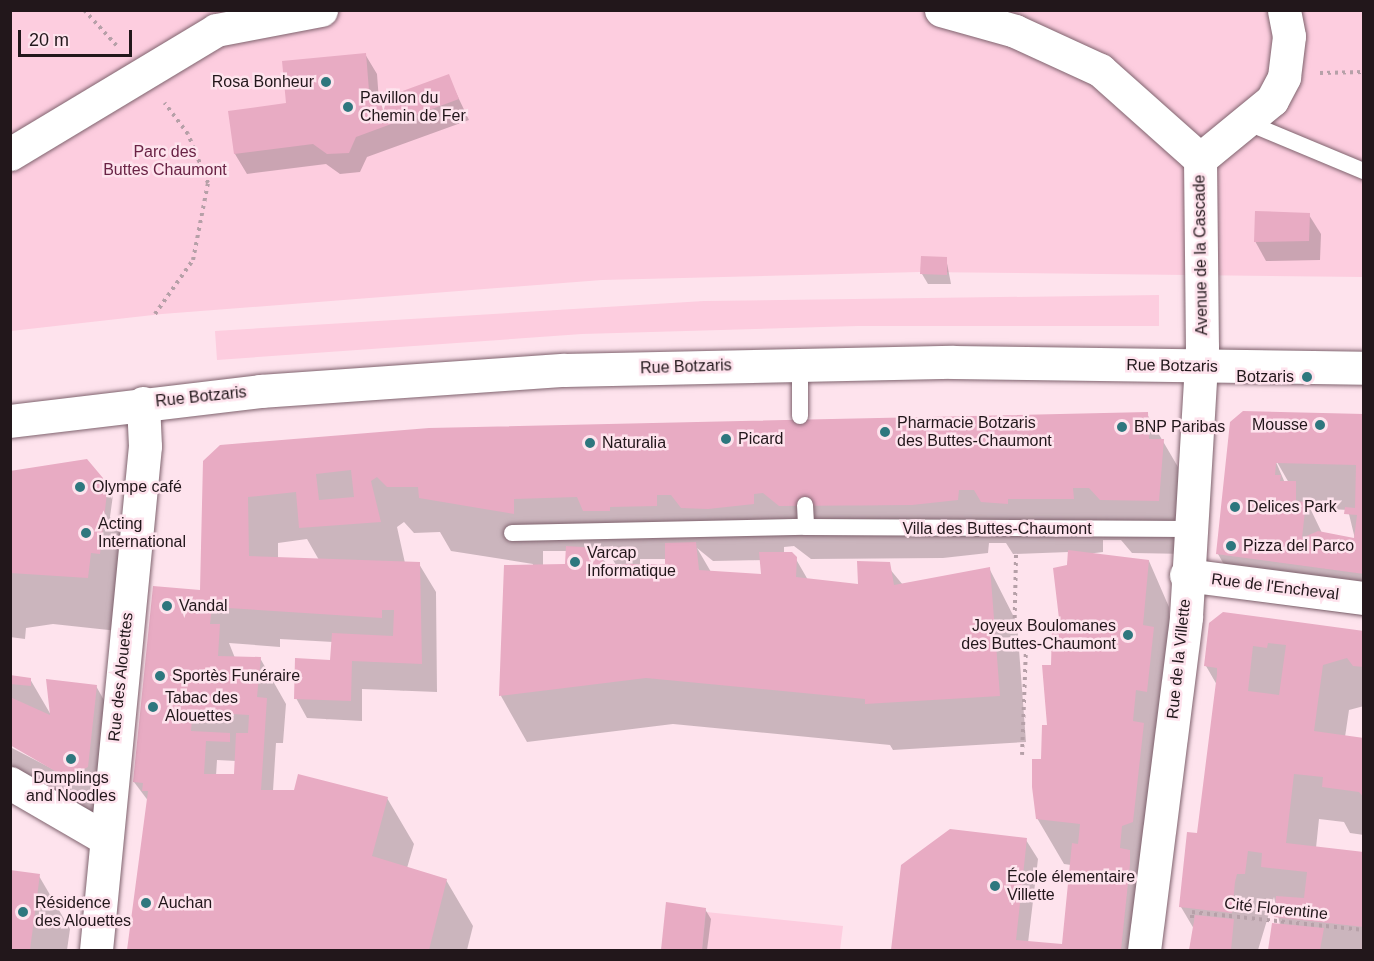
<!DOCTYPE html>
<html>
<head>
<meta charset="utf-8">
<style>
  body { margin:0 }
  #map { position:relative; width:1374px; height:961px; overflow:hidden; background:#fee3ed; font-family:Arial,sans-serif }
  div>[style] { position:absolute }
  .green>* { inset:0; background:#fdcddf }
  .shadow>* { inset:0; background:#0003 }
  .building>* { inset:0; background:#e8abc3 }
  .path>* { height:4px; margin-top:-2px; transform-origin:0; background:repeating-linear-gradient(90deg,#b6a0a8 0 3px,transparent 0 7.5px) }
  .roads { filter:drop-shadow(0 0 2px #7f636e) drop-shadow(0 0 2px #7f636e) }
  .lane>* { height:16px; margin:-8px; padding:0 8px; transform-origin:8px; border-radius:8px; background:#fff }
  .street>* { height:33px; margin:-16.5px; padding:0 16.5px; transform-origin:16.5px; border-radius:16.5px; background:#fff }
  .secondary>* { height:33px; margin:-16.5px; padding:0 16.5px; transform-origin:16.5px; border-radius:16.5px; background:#fff }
  .dots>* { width:16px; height:16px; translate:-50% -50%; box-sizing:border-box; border:3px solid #fee3ed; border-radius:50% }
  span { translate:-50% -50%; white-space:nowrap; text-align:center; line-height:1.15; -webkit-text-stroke:5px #fee3ed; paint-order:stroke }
  .poi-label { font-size:16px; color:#22171b }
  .right { translate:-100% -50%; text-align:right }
  .left { translate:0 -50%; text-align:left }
  .park-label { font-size:16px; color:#692345 }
  .street-label { font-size:16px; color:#22171b }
  .frame { position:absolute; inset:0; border:12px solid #22171b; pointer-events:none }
  .scale { position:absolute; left:18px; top:30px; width:114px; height:27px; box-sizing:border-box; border:3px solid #22171b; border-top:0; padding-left:8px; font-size:18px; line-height:21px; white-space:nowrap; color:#22171b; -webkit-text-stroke:4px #fee3ed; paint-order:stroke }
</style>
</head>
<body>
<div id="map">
  <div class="green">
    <i style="clip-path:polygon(10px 11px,1363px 11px,1363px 277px,920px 272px,602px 280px,162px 314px,11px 331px)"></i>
    <i style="clip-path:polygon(1159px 295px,1159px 326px,858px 326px,582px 334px,217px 360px,215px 331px,704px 301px)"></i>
    <i style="clip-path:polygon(706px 912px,843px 926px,840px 950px,702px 950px)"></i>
  </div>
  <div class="shadow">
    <i style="clip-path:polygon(365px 54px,377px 74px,379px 101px,448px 76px,469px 120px,367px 157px,360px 172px,340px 174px,326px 164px,247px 174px,235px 154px,230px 112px,287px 104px)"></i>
    <i style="clip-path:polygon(1309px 215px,1321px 234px,1320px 260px,1266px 261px,1255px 241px)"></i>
    <i style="clip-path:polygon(946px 258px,951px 284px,928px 284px,922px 274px)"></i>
    <i style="clip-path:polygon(evenodd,1243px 413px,1364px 415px,1364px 616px,1244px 600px,1218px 554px,1243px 413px,1273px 455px,1289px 483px,1285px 483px,1273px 455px,1243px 413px,1310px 508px,1348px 510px,1355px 539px,1322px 533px,1310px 508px)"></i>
    <i style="clip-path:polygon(evenodd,1147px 414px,1178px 467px,1189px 554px,1132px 553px,1121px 540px,1103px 540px,1103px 552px,1087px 554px,1149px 561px,1169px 607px,1169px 655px,1133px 950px,893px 950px,902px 869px,1026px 840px,1038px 859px,1028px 943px,1064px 946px,1071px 865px,1064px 864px,1037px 818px,1069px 552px,1013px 554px,1006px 543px,989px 543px,988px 553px,943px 558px,811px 559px,794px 546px,784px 547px,784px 554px,793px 554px,808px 580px,860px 585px,884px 562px,903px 585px,989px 568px,1017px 623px,1026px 742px,893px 750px,890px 745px,673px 724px,527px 742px,501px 696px,533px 564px,451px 551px,440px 532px,414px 533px,404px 522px,397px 527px,405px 563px,419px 564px,436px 592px,437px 692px,362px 689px,362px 721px,307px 718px,296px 698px,332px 661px,333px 642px,280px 639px,280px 647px,229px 643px,235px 658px,260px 658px,286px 704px,283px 743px,276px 743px,273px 791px,387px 798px,414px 844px,407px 868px,446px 880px,473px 926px,467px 950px,129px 950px,149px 802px,134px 782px,202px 592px,204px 462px,1147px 414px,307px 539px,319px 560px,278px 559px,278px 543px,307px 539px,1147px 414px,697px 548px,713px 561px,761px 560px,763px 576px,711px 572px,697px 548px,1147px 414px,599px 550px,607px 550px,616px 565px,607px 565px,599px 550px,1147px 414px,543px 551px,567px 551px,567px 566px,543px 566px,543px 551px,1147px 414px,640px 559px,666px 559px,666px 566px,640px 565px,640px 559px,1147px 414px,217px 760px,236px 761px,235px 776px,216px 776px,217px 760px)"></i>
    <i style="clip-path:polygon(10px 472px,107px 485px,113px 495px,110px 517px,128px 547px,118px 631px,53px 624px,26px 628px,25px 639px,10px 637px)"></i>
    <i style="clip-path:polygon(1210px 624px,1364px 632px,1364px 706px,1349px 710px,1345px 737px,1364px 739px,1364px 835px,1350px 833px,1344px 822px,1319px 819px,1316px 848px,1364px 853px,1364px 950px,1269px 950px,1273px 924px,1280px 925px,1274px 897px,1258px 950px,1190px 950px,1194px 929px,1181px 907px,1199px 835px,1217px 685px,1206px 666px)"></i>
    <i style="clip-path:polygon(10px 677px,30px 679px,51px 715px,96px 686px,122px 732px,94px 823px,10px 775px,10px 747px,74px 780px,10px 743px)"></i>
    <i style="clip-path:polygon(10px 872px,39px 876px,70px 929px,67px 950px,10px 950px)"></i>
    <i style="clip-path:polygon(668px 904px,705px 909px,711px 919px,707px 950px,663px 950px)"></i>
  </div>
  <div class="building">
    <i style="clip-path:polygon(366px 53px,370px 103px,449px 74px,459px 99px,356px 137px,349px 153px,327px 154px,313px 144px,234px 154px,228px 111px,286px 103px,282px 61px)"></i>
    <i style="clip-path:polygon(1255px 211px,1310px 213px,1309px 241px,1254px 242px)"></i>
    <i style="clip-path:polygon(921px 256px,947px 257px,947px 275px,920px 274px)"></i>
    <i style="clip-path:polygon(evenodd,1243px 411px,1364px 414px,1364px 574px,1216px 554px,1230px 422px,1243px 411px,1276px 463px,1356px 465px,1355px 508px,1345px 507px,1344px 514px,1357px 515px,1354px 538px,1318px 531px,1302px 538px,1306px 502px,1296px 501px,1296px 481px,1280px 481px,1281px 475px,1275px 475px,1276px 463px)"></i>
    <i style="clip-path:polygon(evenodd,1148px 412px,1149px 439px,1164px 439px,1159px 501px,1100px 500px,1089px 488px,1073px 488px,1074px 499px,1008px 499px,1008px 504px,981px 502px,974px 490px,959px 490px,958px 500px,912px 505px,779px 506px,763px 493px,754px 494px,754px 504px,708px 509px,681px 508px,671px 495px,657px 495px,657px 506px,610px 507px,610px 511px,583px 511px,577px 497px,514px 499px,514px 514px,419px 498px,418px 487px,387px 487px,377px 477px,371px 481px,381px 522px,299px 528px,296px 492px,248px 497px,249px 556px,420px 562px,422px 664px,352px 661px,351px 701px,294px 699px,295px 658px,330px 660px,332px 633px,393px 636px,394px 610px,382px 610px,382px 618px,212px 607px,210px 624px,220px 624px,218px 656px,261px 657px,257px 697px,267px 698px,261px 790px,294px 790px,298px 774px,388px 797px,372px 856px,447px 879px,429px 950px,127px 950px,148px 791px,142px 791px,143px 783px,133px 782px,153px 586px,200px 590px,203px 461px,220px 445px,429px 428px,1148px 412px,351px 470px,354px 497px,319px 500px,316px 474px,351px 470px,1148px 412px,215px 713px,249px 715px,248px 733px,236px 733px,234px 774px,204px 774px,206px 741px,230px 742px,230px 733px,191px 731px,192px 719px,215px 721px,215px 713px)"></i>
    <i style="clip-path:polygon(87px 459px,108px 484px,100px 554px,91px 553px,88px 578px,10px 573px,10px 471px)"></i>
    <i style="clip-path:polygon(696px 542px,699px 570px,761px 574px,759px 552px,792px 552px,797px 557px,796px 577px,858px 584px,857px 561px,890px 562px,894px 585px,990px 567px,1000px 696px,865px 704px,865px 699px,646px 678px,499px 696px,504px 565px,565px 564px,566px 546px,599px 548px,604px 564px,665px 564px,665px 543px)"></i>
    <i style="clip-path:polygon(1068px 550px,1149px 560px,1143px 625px,1154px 627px,1147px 692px,1136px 690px,1133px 721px,1144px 723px,1133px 822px,1122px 826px,1120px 848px,1130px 850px,1130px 864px,1121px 950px,891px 950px,901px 865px,950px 829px,1027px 838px,1016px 940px,1062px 944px,1072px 843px,1078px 844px,1080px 824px,1036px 819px,1032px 787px,1032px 759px,1041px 759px,1042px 725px,1047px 725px,1042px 665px,1051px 665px,1052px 627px,1060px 627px,1053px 568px,1067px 565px)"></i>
    <i style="clip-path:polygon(evenodd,1223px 612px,1364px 631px,1364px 667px,1353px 666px,1347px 658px,1323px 665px,1314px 731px,1364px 738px,1364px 798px,1359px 792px,1322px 787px,1323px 777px,1294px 774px,1286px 843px,1364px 852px,1364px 927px,1274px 917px,1276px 896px,1304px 898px,1307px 872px,1261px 867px,1262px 853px,1248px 851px,1245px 874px,1237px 874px,1235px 882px,1232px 913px,1179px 907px,1187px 832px,1197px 833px,1217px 674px,1217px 668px,1204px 666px,1209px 623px,1223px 612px,1268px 643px,1286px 645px,1279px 695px,1248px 691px,1253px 646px,1267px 648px,1268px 643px)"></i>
    <i style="clip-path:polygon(10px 675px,31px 678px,31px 686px,10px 684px)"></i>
    <i style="clip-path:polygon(46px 679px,97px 685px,88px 767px,67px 778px,10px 745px,10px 697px,50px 715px)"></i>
    <i style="clip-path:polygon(10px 870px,40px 874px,30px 950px,10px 950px)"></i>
    <i style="clip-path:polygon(666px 902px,706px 908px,702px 950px,661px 950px)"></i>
    <i style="clip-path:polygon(1195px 915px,1234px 919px,1231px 950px,1189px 950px)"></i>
    <i style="clip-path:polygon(1272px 923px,1324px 928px,1320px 950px,1268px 950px)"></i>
  </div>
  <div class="path">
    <i style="left:84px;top:10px;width:50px;rotate:47.4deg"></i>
    <i style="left:1320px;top:73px;width:44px;rotate:-1.3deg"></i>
    <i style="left:155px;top:314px;width:66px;rotate:-54.9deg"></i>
    <i style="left:193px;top:260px;width:78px;rotate:-79deg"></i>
    <i style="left:208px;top:183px;width:53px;rotate:-112.2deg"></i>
    <i style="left:188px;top:134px;width:39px;rotate:-127deg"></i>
    <i style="left:1016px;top:555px;width:93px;rotate:91.2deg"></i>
    <i style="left:1014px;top:648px;width:12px;rotate:-5deg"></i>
    <i style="left:1026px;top:647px;width:108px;rotate:92.1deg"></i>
    <i style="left:1192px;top:918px;width:6px;rotate:-90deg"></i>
    <i style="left:1192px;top:912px;width:173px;rotate:6deg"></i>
  </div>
  <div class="roads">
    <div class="lane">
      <i style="left:1246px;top:122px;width:128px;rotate:22.6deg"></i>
      <i style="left:800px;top:364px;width:52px;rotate:90deg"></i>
      <i style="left:805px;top:505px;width:22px;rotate:87deg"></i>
      <i style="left:806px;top:527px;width:382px;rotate:0.3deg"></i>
      <i style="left:512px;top:533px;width:294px;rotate:-1.2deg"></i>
    </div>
    <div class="street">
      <i style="left:941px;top:10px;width:77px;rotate:15.8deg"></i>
      <i style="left:1015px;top:31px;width:94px;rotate:24.6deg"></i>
      <i style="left:1100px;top:70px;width:134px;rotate:41.7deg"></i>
      <i style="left:1200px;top:159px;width:188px;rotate:89.4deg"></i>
      <i style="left:1202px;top:347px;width:271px;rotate:93.4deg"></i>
      <i style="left:1186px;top:618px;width:335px;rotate:97.2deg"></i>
      <i style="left:10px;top:154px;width:240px;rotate:-31deg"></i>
      <i style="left:216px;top:30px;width:107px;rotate:-10.8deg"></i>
      <i style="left:1200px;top:159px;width:93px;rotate:-39.3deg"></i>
      <i style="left:1272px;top:100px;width:26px;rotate:-62deg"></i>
      <i style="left:1284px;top:77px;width:41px;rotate:-83deg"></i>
      <i style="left:1289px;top:36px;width:26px;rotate:-101deg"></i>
      <i style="left:1186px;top:575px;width:179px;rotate:7.4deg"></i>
      <i style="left:10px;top:783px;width:110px;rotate:30.1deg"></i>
      <i style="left:96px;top:950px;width:506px;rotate:-84.45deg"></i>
      <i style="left:145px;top:446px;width:43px;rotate:-92.7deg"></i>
    </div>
    <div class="secondary">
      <i style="left:10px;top:421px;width:252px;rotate:-6.8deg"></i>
      <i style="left:260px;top:391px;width:305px;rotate:-4deg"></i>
      <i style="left:564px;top:370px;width:389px;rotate:-1.2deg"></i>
      <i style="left:953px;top:362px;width:411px;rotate:0.8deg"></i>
    </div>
  </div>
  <div class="dots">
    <i style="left:326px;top:82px;background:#2e777e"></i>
    <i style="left:348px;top:107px;background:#2e777e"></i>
    <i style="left:1307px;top:377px;background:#2e777e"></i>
    <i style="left:1320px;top:425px;background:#2e777e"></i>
    <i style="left:1122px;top:427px;background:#2e777e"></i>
    <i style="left:885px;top:432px;background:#2e777e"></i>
    <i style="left:726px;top:439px;background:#2e777e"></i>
    <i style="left:590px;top:443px;background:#2e777e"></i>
    <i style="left:80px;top:487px;background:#2e777e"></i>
    <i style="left:1235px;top:507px;background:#2e777e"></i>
    <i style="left:86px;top:533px;background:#2e777e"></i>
    <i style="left:1231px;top:546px;background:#2e777e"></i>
    <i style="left:575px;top:562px;background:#2e777e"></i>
    <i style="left:167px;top:606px;background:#2e777e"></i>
    <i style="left:1128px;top:635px;background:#2e777e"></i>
    <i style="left:160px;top:676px;background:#2e777e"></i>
    <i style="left:153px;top:707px;background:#2e777e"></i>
    <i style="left:71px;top:759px;background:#2e777e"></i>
    <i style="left:995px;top:886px;background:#2e777e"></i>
    <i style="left:146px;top:903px;background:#2e777e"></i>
    <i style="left:23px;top:912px;background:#2e777e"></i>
  </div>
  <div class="poi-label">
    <span class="right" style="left:314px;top:82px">Rosa Bonheur</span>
    <span class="left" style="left:360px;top:107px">Pavillon du<br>Chemin de Fer</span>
    <span class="right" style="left:1294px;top:377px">Botzaris</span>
    <span class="left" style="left:897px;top:432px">Pharmacie Botzaris<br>des Buttes-Chaumont</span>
    <span class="right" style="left:1308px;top:425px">Mousse</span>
    <span class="left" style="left:1134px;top:427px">BNP Paribas</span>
    <span class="left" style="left:738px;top:439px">Picard</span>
    <span class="left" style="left:602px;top:443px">Naturalia</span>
    <span class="left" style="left:92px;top:487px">Olympe café</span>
    <span class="left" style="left:1247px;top:507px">Delices Park</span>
    <span class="left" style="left:98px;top:533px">Acting<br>International</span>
    <span class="left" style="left:1243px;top:546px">Pizza del Parco</span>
    <span class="left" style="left:587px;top:562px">Varcap<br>Informatique</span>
    <span class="left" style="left:179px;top:606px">Vandal</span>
    <span class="right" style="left:1116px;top:635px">Joyeux Boulomanes<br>des Buttes-Chaumont</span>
    <span class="left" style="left:172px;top:676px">Sportès Funéraire</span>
    <span class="left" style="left:165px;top:707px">Tabac des<br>Alouettes</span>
    <span style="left:71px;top:787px">Dumplings<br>and Noodles</span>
    <span class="left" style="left:1007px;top:886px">École élementaire<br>Villette</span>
    <span class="left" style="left:35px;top:912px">Résidence<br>des Alouettes</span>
    <span class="left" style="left:158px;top:903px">Auchan</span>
  </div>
  <div class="park-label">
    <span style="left:165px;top:161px">Parc des<br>Buttes Chaumont</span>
  </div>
  <div class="street-label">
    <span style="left:1201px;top:255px;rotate:-91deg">Avenue de la Cascade</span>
    <span style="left:1172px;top:366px;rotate:1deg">Rue Botzaris</span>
    <span style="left:686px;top:367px;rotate:-2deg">Rue Botzaris</span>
    <span style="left:201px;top:397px;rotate:-6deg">Rue Botzaris</span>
    <span style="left:997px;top:529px">Villa des Buttes-Chaumont</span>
    <span style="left:1275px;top:587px;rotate:7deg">Rue de l'Encheval</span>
    <span style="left:1179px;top:659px;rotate:-84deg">Rue de la Villette</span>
    <span style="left:121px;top:677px;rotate:-84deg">Rue des Alouettes</span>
    <span style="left:1276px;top:909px;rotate:6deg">Cité Florentine</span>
  </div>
  <div class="frame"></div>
  <div class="scale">20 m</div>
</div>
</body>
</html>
